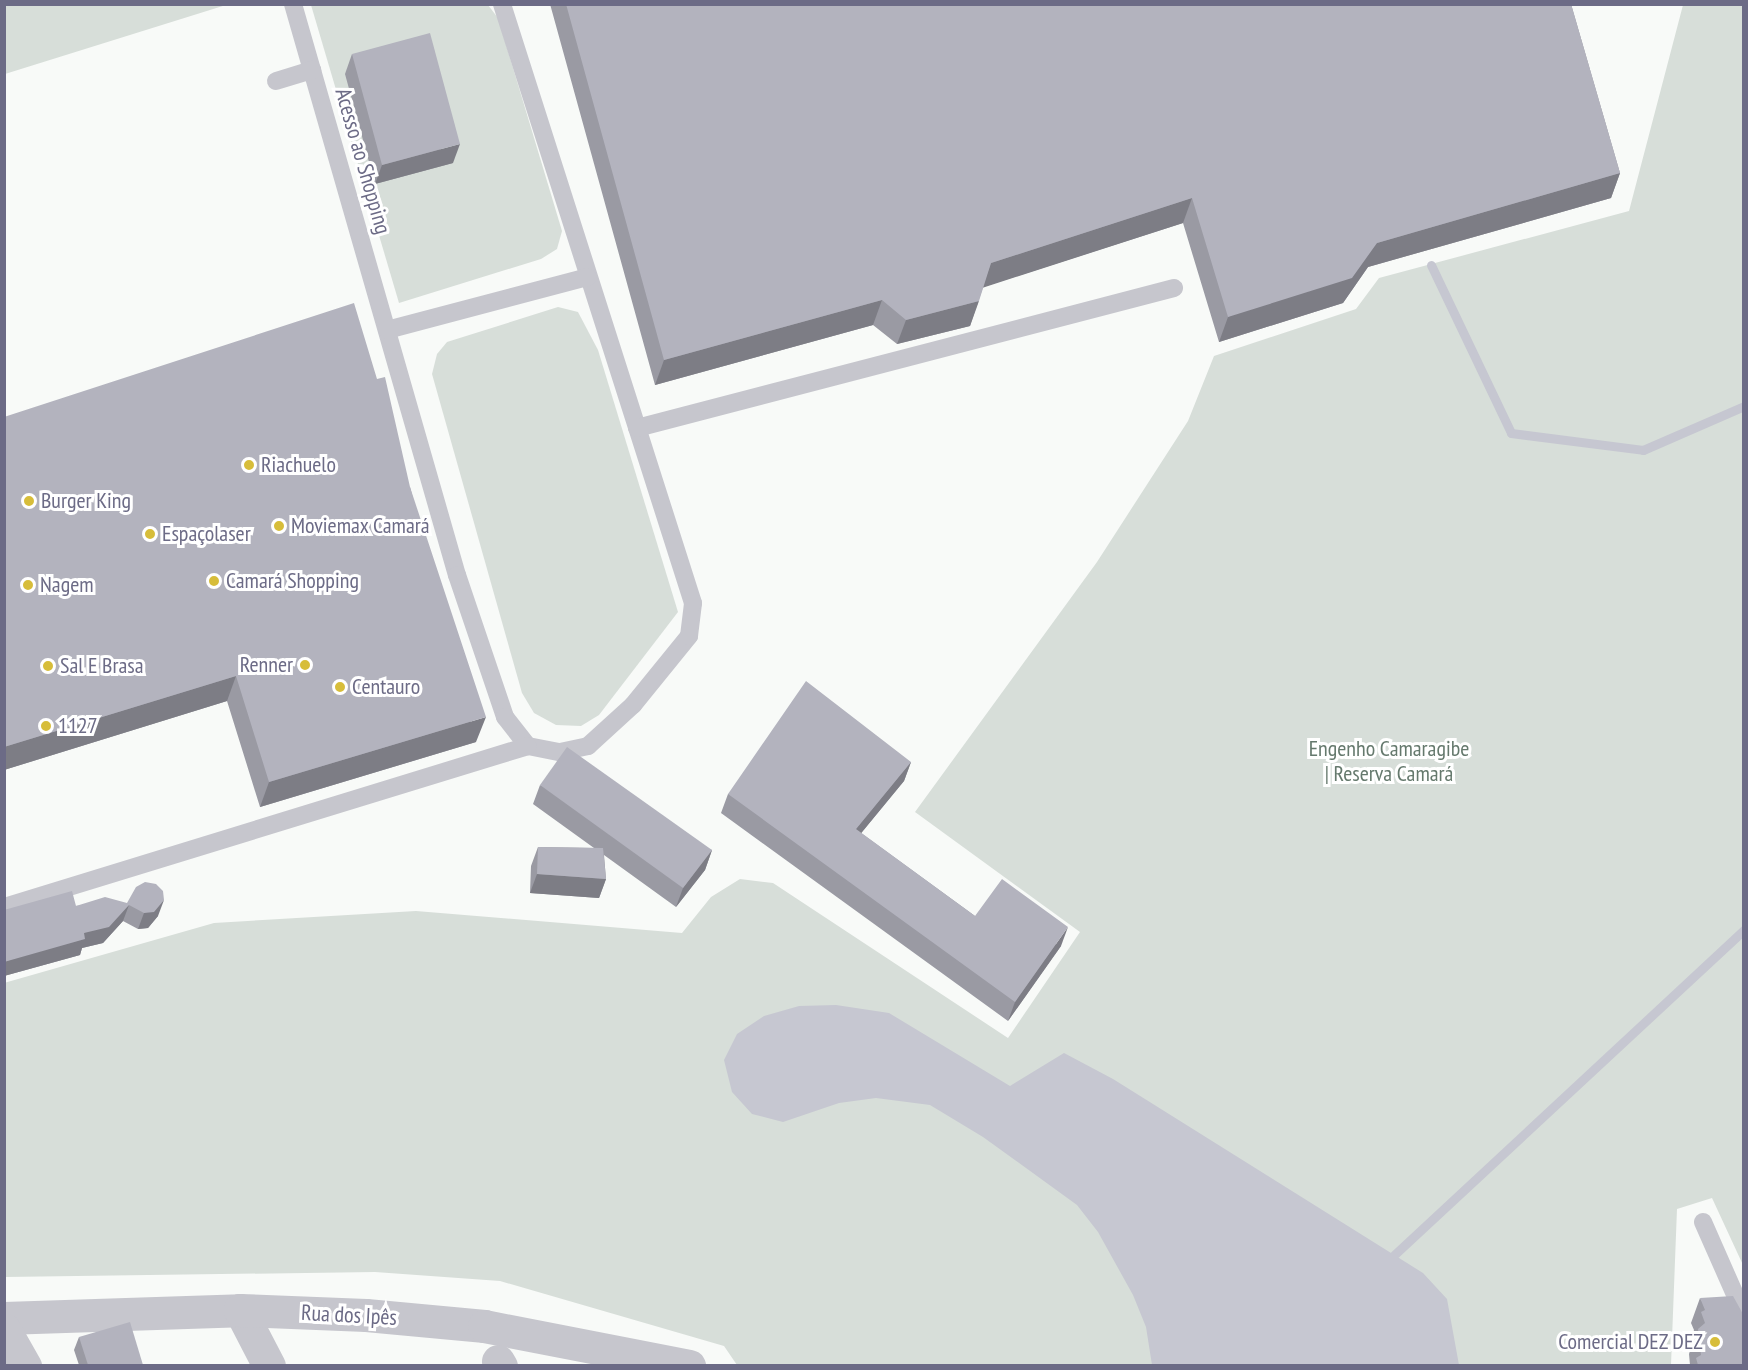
<!DOCTYPE html>
<html>
<head>
<meta charset="utf-8">
<style>
  body { margin:0 }
  #map { position:relative; width:1748px; height:1370px; overflow:hidden; background:#f8faf8; font-family:"PT Sans Narrow",sans-serif }
  div>[style] { position:absolute }
  .green>* { inset:0; background:#d7ded9 }
  .water>* { inset:0; background:#c6c7d1 }
  .stream>* { height:9px; margin:-4.5px; padding:0 4.5px; transform-origin:4.5px; border-radius:4.5px; background:#c6c7d1 }
  .lane>* { height:18px; margin:-9px; padding:0 9px; transform-origin:9px; border-radius:9px; background:#c6c6cd }
  .street>* { height:33px; margin:-16.5px; padding:0 16.5px; transform-origin:16.5px; border-radius:16.5px; background:#c6c6cd }
  .wall>* { inset:0; background:#9a9aa3 }
  .shaded-wall>* { inset:0; background:#7d7d85 }
  .building>* { inset:0; background:#b3b3be }
  .dots>* { width:16px; height:16px; translate:-50% -50%; box-sizing:border-box; border:3px solid #fff; border-radius:50% }
  span { translate:-50% -50%; white-space:nowrap; text-align:center; line-height:1.15; -webkit-text-stroke:6px #fff; paint-order:stroke }
  .street-label { font-size:22px; color:#6c6b86 }
  .poi-label { font-size:22px; color:#6c6b86 }
  .left { translate:0 -50%; text-align:left }
  .right { translate:-100% -50%; text-align:right }
  .park-label { font-size:22px; color:#65796d }
  .frame { position:absolute; inset:0; border:6px solid #6c6b86; pointer-events:none }
</style>
</head>
<body>
<div id="map">
  <div class="green">
    <i style="clip-path:polygon(5px 4px,226px 4px,226px 5px,5px 74px)"></i>
    <i style="clip-path:polygon(311px 5px,488px 5px,498px 18px,562px 231px,557px 249px,541px 259px,399px 303px)"></i>
    <i style="clip-path:polygon(1683px 5px,1743px 5px,1743px 1265px,1712px 1198px,1677px 1209px,1671px 1365px,737px 1365px,724px 1346px,500px 1281px,375px 1272px,5px 1277px,4px 983px,214px 923px,416px 911px,682px 933px,711px 897px,740px 879px,773px 883px,1008px 1038px,1080px 932px,915px 812px,1097px 562px,1188px 421px,1214px 356px,1356px 309px,1379px 278px,1629px 211px)"></i>
    <i style="clip-path:polygon(558px 307px,578px 312px,598px 350px,678px 612px,599px 715px,581px 726px,556px 725px,534px 713px,522px 693px,432px 374px,437px 354px,447px 342px)"></i>
  </div>
  <div class="water">
    <i style="clip-path:polygon(836px 1005px,889px 1013px,1010px 1086px,1064px 1053px,1113px 1079px,1423px 1273px,1447px 1299px,1459px 1365px,1152px 1365px,1146px 1327px,1133px 1295px,1098px 1232px,1077px 1205px,983px 1137px,930px 1105px,876px 1098px,839px 1103px,783px 1122px,752px 1114px,732px 1092px,724px 1060px,737px 1034px,764px 1016px,799px 1006px)"></i>
  </div>
  <div class="stream">
    <i style="left:1431px;top:265px;width:186px;rotate:64.5deg"></i>
    <i style="left:1511px;top:433px;width:133px;rotate:7.3deg"></i>
    <i style="left:1643px;top:450px;width:110px;rotate:-23.5deg"></i>
    <i style="left:1394px;top:1255px;width:478px;rotate:-42.9deg"></i>
  </div>
  <div class="lane">
    <i style="left:293px;top:4px;width:594px;rotate:73.98deg"></i>
    <i style="left:457px;top:575px;width:150px;rotate:71.3deg"></i>
    <i style="left:505px;top:717px;width:37px;rotate:52deg"></i>
    <i style="left:528px;top:746px;width:33px;rotate:11deg"></i>
    <i style="left:560px;top:752px;width:29px;rotate:-12deg"></i>
    <i style="left:588px;top:746px;width:61px;rotate:-42.3deg"></i>
    <i style="left:633px;top:705px;width:89px;rotate:-50.9deg"></i>
    <i style="left:689px;top:636px;width:33px;rotate:-83deg"></i>
    <i style="left:693px;top:603px;width:629px;rotate:-107.69deg"></i>
    <i style="left:276px;top:81px;width:38px;rotate:-17deg"></i>
    <i style="left:387px;top:330px;width:207px;rotate:-14.8deg"></i>
    <i style="left:637px;top:428px;width:555px;rotate:-14.61deg"></i>
    <i style="left:4px;top:907px;width:548px;rotate:-17.08deg"></i>
    <i style="left:1703px;top:1222px;width:102px;rotate:66.2deg"></i>
  </div>
  <div class="street">
    <i style="left:240px;top:1310px;width:63px;rotate:62.6deg"></i>
    <i style="left:4px;top:1318px;width:236px;rotate:-1.9deg"></i>
    <i style="left:240px;top:1310px;width:126px;rotate:2.3deg"></i>
    <i style="left:366px;top:1315px;width:119px;rotate:5.3deg"></i>
    <i style="left:484px;top:1326px;width:209px;rotate:11deg"></i>
    <i style="left:4px;top:1329px;width:43px;rotate:60.4deg"></i>
    <i style="left:498px;top:1361px;width:6px;rotate:59deg"></i>
  </div>
  <div class="wall">
    <i style="clip-path:polygon(550px 4px,1571px 4px,1620px 173px,1611px 198px,1368px 267px,1343px 303px,1219px 342px,1183px 223px,983px 287px,970px 326px,897px 344px,873px 325px,655px 385px)"></i>
    <i style="clip-path:polygon(352px 54px,453px 163px,375px 184px,345px 74px)"></i>
    <i style="clip-path:polygon(4px 417px,410px 487px,476px 742px,260px 807px,227px 701px,4px 770px)"></i>
    <i style="clip-path:polygon(911px 762px,904px 781px,861px 833px,975px 916px,1061px 946px,1008px 1021px,721px 813px,728px 794px)"></i>
    <i style="clip-path:polygon(540px 785px,712px 850px,705px 870px,676px 907px,604px 855px,606px 879px,599px 898px,530px 893px,531px 866px,538px 847px,594px 848px,533px 804px)"></i>
    <i style="clip-path:polygon(127px 903px,158px 916px,148px 928px,138px 929px,123px 921px,103px 943px,82px 948px,80px 955px,4px 976px,4px 910px)"></i>
    <i style="clip-path:polygon(1700px 1298px,1743px 1365px,1690px 1365px,1689px 1354px,1693px 1341px,1692px 1337px,1694px 1330px,1691px 1323px)"></i>
    <i style="clip-path:polygon(79px 1337px,143px 1365px,79px 1365px,74px 1350px)"></i>
  </div>
  <div class="shaded-wall">
    <i style="clip-path:polygon(460px 144px,453px 163px,375px 184px,382px 165px)"></i>
    <i style="clip-path:polygon(1620px 173px,1611px 198px,1368px 267px,1343px 303px,1219px 342px,1228px 317px,1377px 243px)"></i>
    <i style="clip-path:polygon(1192px 198px,1183px 223px,982px 288px,991px 263px)"></i>
    <i style="clip-path:polygon(882px 300px,873px 325px,655px 385px,664px 360px)"></i>
    <i style="clip-path:polygon(979px 301px,970px 326px,897px 344px,906px 320px)"></i>
    <i style="clip-path:polygon(236px 676px,227px 701px,4px 770px,4px 747px)"></i>
    <i style="clip-path:polygon(486px 717px,476px 742px,260px 807px,269px 782px)"></i>
    <i style="clip-path:polygon(911px 762px,904px 781px,849px 848px,856px 829px)"></i>
    <i style="clip-path:polygon(712px 850px,705px 870px,676px 907px,683px 888px)"></i>
    <i style="clip-path:polygon(537px 874px,606px 879px,599px 898px,530px 893px)"></i>
    <i style="clip-path:polygon(164px 900px,158px 916px,148px 928px,138px 929px,144px 913px)"></i>
    <i style="clip-path:polygon(129px 905px,123px 921px,103px 943px,82px 948px,80px 955px,4px 976px,4px 962px,84px 933px)"></i>
    <i style="clip-path:polygon(1068px 927px,1061px 946px,1008px 1021px,1015px 1002px)"></i>
  </div>
  <div class="building">
    <i style="clip-path:polygon(566px 4px,1571px 4px,1620px 173px,1377px 243px,1352px 278px,1228px 317px,1192px 198px,991px 263px,979px 301px,906px 320px,882px 300px,664px 360px)"></i>
    <i style="clip-path:polygon(430px 33px,460px 144px,382px 165px,352px 54px)"></i>
    <i style="clip-path:polygon(354px 303px,377px 379px,385px 377px,410px 487px,486px 717px,269px 782px,236px 676px,4px 747px,4px 417px)"></i>
    <i style="clip-path:polygon(806px 681px,911px 762px,856px 829px,975px 916px,1002px 879px,1068px 927px,1015px 1002px,728px 794px)"></i>
    <i style="clip-path:polygon(567px 747px,712px 850px,683px 888px,540px 785px)"></i>
    <i style="clip-path:polygon(538px 847px,603px 848px,606px 879px,537px 874px)"></i>
    <i style="clip-path:polygon(145px 882px,156px 884px,163px 891px,164px 900px,154px 912px,144px 913px,129px 905px,109px 927px,84px 933px,85px 939px,4px 962px,4px 910px,72px 891px,76px 906px,105px 897px,127px 903px,136px 887px)"></i>
    <i style="clip-path:polygon(1733px 1296px,1743px 1314px,1743px 1365px,1698px 1365px,1696px 1358px,1701px 1355px,1698px 1329px,1705px 1323px,1701px 1312px,1705px 1310px,1700px 1298px)"></i>
    <i style="clip-path:polygon(130px 1322px,143px 1365px,88px 1365px,79px 1337px)"></i>
  </div>
  <div class="dots">
    <i style="left:249px;top:465px;background:#d7bd3a"></i>
    <i style="left:29px;top:501px;background:#d7bd3a"></i>
    <i style="left:279px;top:526px;background:#d7bd3a"></i>
    <i style="left:150px;top:534px;background:#d7bd3a"></i>
    <i style="left:214px;top:581px;background:#d7bd3a"></i>
    <i style="left:28px;top:585px;background:#d7bd3a"></i>
    <i style="left:305px;top:665px;background:#d7bd3a"></i>
    <i style="left:48px;top:666px;background:#d7bd3a"></i>
    <i style="left:340px;top:687px;background:#d7bd3a"></i>
    <i style="left:46px;top:726px;background:#d7bd3a"></i>
    <i style="left:1715px;top:1342px;background:#d7bd3a"></i>
  </div>
  <div class="street-label">
    <span style="left:363px;top:161px;rotate:74deg">Acesso ao Shopping</span>
    <span style="left:349px;top:1315px;rotate:3deg">Rua dos Ipês</span>
  </div>
  <div class="poi-label">
    <span class="left" style="left:261px;top:465px">Riachuelo</span>
    <span class="left" style="left:41px;top:501px">Burger King</span>
    <span class="left" style="left:291px;top:526px">Moviemax Camará</span>
    <span class="left" style="left:162px;top:534px">Espaçolaser</span>
    <span class="left" style="left:226px;top:581px">Camará Shopping</span>
    <span class="left" style="left:40px;top:585px">Nagem</span>
    <span class="right" style="left:293px;top:665px">Renner</span>
    <span class="left" style="left:60px;top:666px">Sal E Brasa</span>
    <span class="left" style="left:352px;top:687px">Centauro</span>
    <span class="left" style="left:58px;top:726px">1127</span>
    <span class="right" style="left:1703px;top:1342px">Comercial DEZ DEZ</span>
  </div>
  <div class="park-label">
    <span style="left:1389px;top:761px">Engenho Camaragibe<br>| Reserva Camará</span>
  </div>
  <div class="frame"></div>
</div>
</body>
</html>
